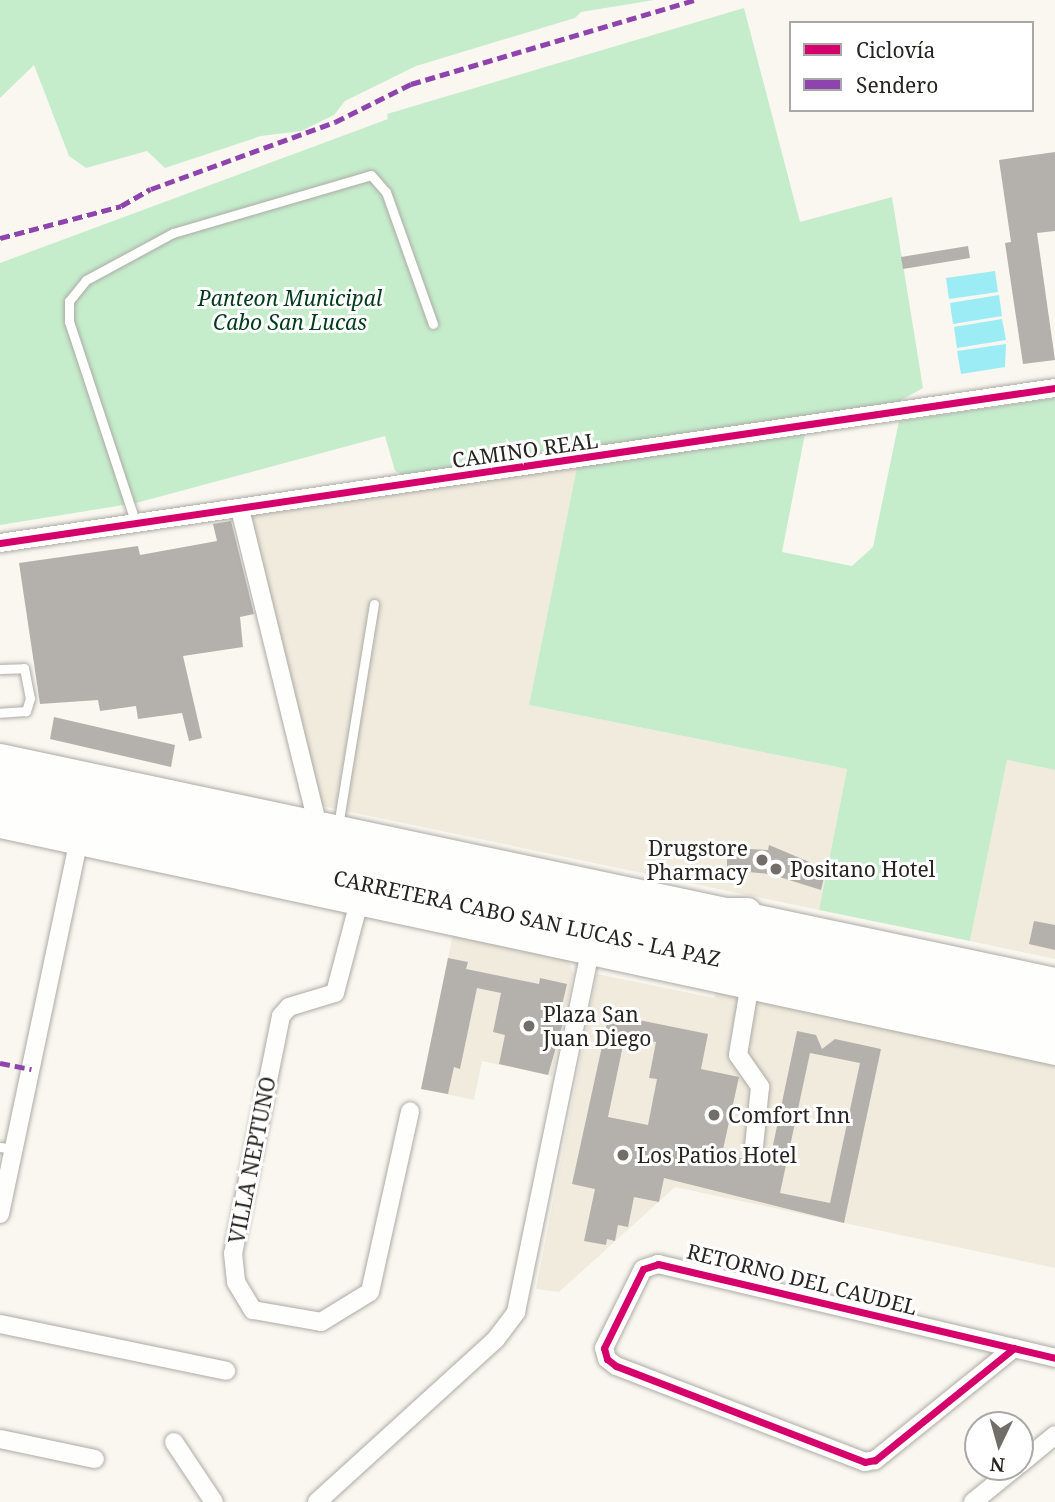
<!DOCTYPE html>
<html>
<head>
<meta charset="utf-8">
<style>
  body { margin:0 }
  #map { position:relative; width:1055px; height:1502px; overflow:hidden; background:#faf7f0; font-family:"Noto Serif",serif }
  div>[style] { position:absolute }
  .built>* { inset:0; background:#f0ebdd }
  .green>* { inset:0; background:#c5edcc }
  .water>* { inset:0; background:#9becf5 }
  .building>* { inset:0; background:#b4b1ad }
  .roads { filter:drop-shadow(0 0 2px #adaba6) drop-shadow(0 0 2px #adaba6) }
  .lane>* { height:9px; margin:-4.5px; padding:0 4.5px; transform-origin:4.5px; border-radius:4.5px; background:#fefefd }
  .street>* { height:18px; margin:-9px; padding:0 9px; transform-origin:9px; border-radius:9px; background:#fefefd }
  .secondary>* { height:23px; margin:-11.5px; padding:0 11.5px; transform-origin:11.5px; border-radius:11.5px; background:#fefefd }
  .highway>* { height:30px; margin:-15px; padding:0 15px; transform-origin:15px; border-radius:15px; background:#fefefd }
  .quiet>* { height:5px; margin-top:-2.5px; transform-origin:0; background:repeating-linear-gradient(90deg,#8e44ad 0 10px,transparent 0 15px) }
  .cycleway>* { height:7px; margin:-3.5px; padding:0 3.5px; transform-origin:3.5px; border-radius:3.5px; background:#d6006c }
  .dots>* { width:19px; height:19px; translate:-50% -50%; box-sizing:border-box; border:4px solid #fff; border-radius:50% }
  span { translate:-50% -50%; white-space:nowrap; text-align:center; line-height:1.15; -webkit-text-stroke:6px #fff; paint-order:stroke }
  .park-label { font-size:21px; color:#003c1b; font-style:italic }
  .street-label { font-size:21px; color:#272521 }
  .poi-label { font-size:21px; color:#272521 }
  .right { translate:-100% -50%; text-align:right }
  .left { translate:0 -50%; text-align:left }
  .legend { position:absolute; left:789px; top:21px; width:245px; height:91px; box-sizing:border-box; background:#fff; border:2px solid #a9a8a6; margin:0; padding:9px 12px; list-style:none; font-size:21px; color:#272521 }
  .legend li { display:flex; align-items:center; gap:14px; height:35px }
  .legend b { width:35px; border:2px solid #a9a8a6 }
  .north { position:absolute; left:964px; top:1411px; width:70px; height:70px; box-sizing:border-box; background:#fff; border:2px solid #a9a8a6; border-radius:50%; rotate:185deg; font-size:19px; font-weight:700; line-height:28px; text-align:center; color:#272521 }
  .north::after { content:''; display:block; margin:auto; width:24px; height:32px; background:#716e69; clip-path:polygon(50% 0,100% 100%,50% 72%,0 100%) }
</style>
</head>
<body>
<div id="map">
  <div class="built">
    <i style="clip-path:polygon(577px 467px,529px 705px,847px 769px,819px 910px,322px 806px,250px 515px)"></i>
    <i style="clip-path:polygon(1007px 760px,1055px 770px,1055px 959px,970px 941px)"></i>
    <i style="clip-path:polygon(453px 934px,568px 959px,573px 974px,552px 1076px,482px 1061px,474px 1100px,421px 1089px)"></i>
    <i style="clip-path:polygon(597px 974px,714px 998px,717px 990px,1055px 1062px,1055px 1268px,675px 1187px,559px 1292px,536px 1289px)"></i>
  </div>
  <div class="green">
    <i style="clip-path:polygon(0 0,654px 0,581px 12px,575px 18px,416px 66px,345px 101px,334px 115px,301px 131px,261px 136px,165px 168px,147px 151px,86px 168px,69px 156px,34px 65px,0 98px)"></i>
    <i style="clip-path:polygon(744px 8px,800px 222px,892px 197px,923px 388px,894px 404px,403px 475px,395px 471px,385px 436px,136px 503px,0 525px,0 263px,388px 119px,387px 114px)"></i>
    <i style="clip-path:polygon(1055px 398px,1055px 770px,1007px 760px,970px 941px,819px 910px,847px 769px,529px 705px,577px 467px,805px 434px,782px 552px,852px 566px,873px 547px,899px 421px)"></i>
  </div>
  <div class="water">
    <i style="clip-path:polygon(995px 271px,998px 292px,949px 299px,946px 278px)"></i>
    <i style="clip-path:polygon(999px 295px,1002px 316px,953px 324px,950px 303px)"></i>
    <i style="clip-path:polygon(1002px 319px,1006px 340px,957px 348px,954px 327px)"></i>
    <i style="clip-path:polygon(1006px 344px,1005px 367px,961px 374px,957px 351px)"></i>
  </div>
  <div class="building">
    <i style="clip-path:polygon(1055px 152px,1055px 231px,1037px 233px,1055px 360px,1023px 364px,1005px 243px,1011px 242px,999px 160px)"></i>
    <i style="clip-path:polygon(968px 246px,970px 258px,903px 269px,901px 257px)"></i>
    <i style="clip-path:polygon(231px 521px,254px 614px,240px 617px,243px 647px,183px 656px,202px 738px,189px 741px,182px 713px,138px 719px,136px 706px,100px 711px,98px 700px,40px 704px,19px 563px,138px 546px,140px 555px,217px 541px,213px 524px)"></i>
    <i style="clip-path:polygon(54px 717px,175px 745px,171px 767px,50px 739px)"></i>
    <i style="clip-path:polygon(769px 845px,826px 869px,821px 890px,770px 874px,727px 870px,727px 848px,768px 850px)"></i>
    <i style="clip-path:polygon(1034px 921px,1055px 925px,1055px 950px,1029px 944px)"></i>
    <i style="clip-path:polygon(448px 958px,468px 962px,466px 969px,539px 984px,540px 978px,567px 984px,559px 1018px,564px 1019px,548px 1075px,499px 1064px,505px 1035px,493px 1032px,501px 993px,477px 988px,460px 1069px,454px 1067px,448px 1094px,421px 1089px)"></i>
    <i style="clip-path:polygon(evenodd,609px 1014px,708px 1034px,701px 1069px,739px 1077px,722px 1154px,769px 1164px,797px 1031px,816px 1035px,822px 1049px,835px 1039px,881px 1049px,844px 1223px,664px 1178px,659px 1202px,634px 1197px,628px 1227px,618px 1225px,615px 1241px,607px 1239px,606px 1245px,584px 1241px,595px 1189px,572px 1184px,609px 1014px,625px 1036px,656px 1042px,649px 1078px,657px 1079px,648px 1125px,608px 1117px,625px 1036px,609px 1014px,810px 1053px,860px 1063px,830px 1203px,780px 1193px,810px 1053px)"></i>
  </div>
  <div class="roads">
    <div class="lane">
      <i style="left:136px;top:524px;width:213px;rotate:-108.3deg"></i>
      <i style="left:69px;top:322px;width:21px;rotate:-90deg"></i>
      <i style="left:69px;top:301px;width:27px;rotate:-51deg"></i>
      <i style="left:86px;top:280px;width:99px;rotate:-28.4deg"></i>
      <i style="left:173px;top:233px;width:206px;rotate:-16.3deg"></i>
      <i style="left:371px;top:175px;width:23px;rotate:49deg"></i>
      <i style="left:386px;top:192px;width:140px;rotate:70.4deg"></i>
      <i style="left:0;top:669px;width:24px;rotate:-2deg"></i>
      <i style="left:24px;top:668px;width:31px;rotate:79deg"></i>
      <i style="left:30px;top:698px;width:14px;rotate:107deg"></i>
      <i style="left:26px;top:711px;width:26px;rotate:176deg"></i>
      <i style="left:338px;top:826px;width:225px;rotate:-80.8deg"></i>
      <i style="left:0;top:1147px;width:14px;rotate:8deg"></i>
    </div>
    <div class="street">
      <i style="left:240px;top:509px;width:323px;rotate:76.2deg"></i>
      <i style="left:0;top:543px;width:1066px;rotate:-8.36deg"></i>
      <i style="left:359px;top:902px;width:94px;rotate:104.8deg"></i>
      <i style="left:335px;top:993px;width:48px;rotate:163.1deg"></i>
      <i style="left:289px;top:1007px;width:12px;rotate:132deg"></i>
      <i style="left:281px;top:1016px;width:242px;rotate:101.4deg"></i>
      <i style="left:233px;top:1253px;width:29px;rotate:84deg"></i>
      <i style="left:236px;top:1282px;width:33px;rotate:59deg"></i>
      <i style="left:253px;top:1310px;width:69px;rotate:10deg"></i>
      <i style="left:321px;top:1322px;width:57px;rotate:-31.5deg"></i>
      <i style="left:370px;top:1292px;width:185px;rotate:-77.5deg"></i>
      <i style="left:749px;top:989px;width:67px;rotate:99.5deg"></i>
      <i style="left:738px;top:1055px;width:39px;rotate:55deg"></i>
      <i style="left:760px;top:1087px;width:60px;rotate:95.7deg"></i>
      <i style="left:0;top:1214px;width:379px;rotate:-78.1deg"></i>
      <i style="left:0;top:1324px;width:231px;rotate:11.7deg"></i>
      <i style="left:1014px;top:1348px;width:179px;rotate:141.1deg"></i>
      <i style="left:875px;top:1460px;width:10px;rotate:169deg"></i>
      <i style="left:865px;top:1462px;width:267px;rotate:-158.9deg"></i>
      <i style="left:616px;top:1366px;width:11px;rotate:-142deg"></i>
      <i style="left:607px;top:1359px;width:11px;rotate:-105deg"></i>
      <i style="left:604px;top:1348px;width:88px;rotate:-63.7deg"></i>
      <i style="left:643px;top:1269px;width:16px;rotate:-18deg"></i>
      <i style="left:658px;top:1264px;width:408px;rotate:13.3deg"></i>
      <i style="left:0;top:1439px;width:97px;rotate:11.9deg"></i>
      <i style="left:174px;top:1442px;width:72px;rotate:56.3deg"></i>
      <i style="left:1020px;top:1464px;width:45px;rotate:-39.6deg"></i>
      <i style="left:317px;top:1502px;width:242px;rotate:-42.3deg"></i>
      <i style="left:496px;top:1339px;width:34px;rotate:-53deg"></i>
      <i style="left:516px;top:1312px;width:369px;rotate:-78.4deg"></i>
      <i style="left:973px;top:1502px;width:55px;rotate:-39.1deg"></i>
    </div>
    <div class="secondary">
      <i style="left:0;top:755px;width:1079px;rotate:11.99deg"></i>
      <i style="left:0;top:826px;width:1079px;rotate:12.14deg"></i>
    </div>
    <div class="highway">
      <i style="left:0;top:778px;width:1079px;rotate:11.99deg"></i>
      <i style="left:0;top:806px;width:1079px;rotate:11.99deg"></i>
      <i style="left:695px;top:913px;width:52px"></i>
    </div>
  </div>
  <div class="quiet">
    <i style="left:0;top:238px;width:125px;rotate:-14.8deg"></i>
    <i style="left:121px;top:206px;width:34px;rotate:-30deg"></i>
    <i style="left:151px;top:189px;width:196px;rotate:-20deg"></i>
    <i style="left:335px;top:122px;width:85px;rotate:-26.6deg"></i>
    <i style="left:411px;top:84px;width:296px;rotate:-16.5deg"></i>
    <i style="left:0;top:1063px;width:32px;rotate:11deg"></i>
  </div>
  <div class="cycleway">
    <i style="left:0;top:543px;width:1066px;rotate:-8.36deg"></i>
    <i style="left:1014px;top:1348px;width:179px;rotate:141.1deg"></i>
    <i style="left:875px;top:1460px;width:10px;rotate:169deg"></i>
    <i style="left:865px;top:1462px;width:267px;rotate:-158.9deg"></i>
    <i style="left:616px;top:1366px;width:11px;rotate:-142deg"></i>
    <i style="left:607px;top:1359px;width:11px;rotate:-105deg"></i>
    <i style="left:604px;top:1348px;width:88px;rotate:-63.7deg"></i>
    <i style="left:643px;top:1269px;width:16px;rotate:-18deg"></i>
    <i style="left:658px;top:1264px;width:408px;rotate:13.3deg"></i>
  </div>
  <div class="dots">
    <i style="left:762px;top:860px;background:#716e69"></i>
    <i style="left:776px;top:869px;background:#716e69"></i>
    <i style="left:529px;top:1026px;background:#716e69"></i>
    <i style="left:714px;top:1115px;background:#716e69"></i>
    <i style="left:623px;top:1155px;background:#716e69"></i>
  </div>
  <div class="park-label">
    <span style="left:290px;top:310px">Panteon Municipal<br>Cabo San Lucas</span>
  </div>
  <div class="street-label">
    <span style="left:525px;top:450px;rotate:-8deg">CAMINO REAL</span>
    <span style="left:527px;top:918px;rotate:12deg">CARRETERA CABO SAN LUCAS - LA PAZ</span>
    <span style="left:252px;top:1160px;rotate:-79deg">VILLA NEPTUNO</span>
    <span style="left:802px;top:1279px;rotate:14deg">RETORNO DEL CAUDEL</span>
  </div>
  <div class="poi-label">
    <span class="right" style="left:748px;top:860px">Drugstore<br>Pharmacy</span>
    <span class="left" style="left:790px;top:869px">Positano Hotel</span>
    <span class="left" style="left:543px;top:1026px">Plaza San<br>Juan Diego</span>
    <span class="left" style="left:728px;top:1115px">Comfort Inn</span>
    <span class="left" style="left:637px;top:1155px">Los Patios Hotel</span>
  </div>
  <ul class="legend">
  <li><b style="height:9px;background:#d6006c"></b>Ciclovía</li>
  <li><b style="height:9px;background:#8e44ad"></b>Sendero</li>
  </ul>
  <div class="north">N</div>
</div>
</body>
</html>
